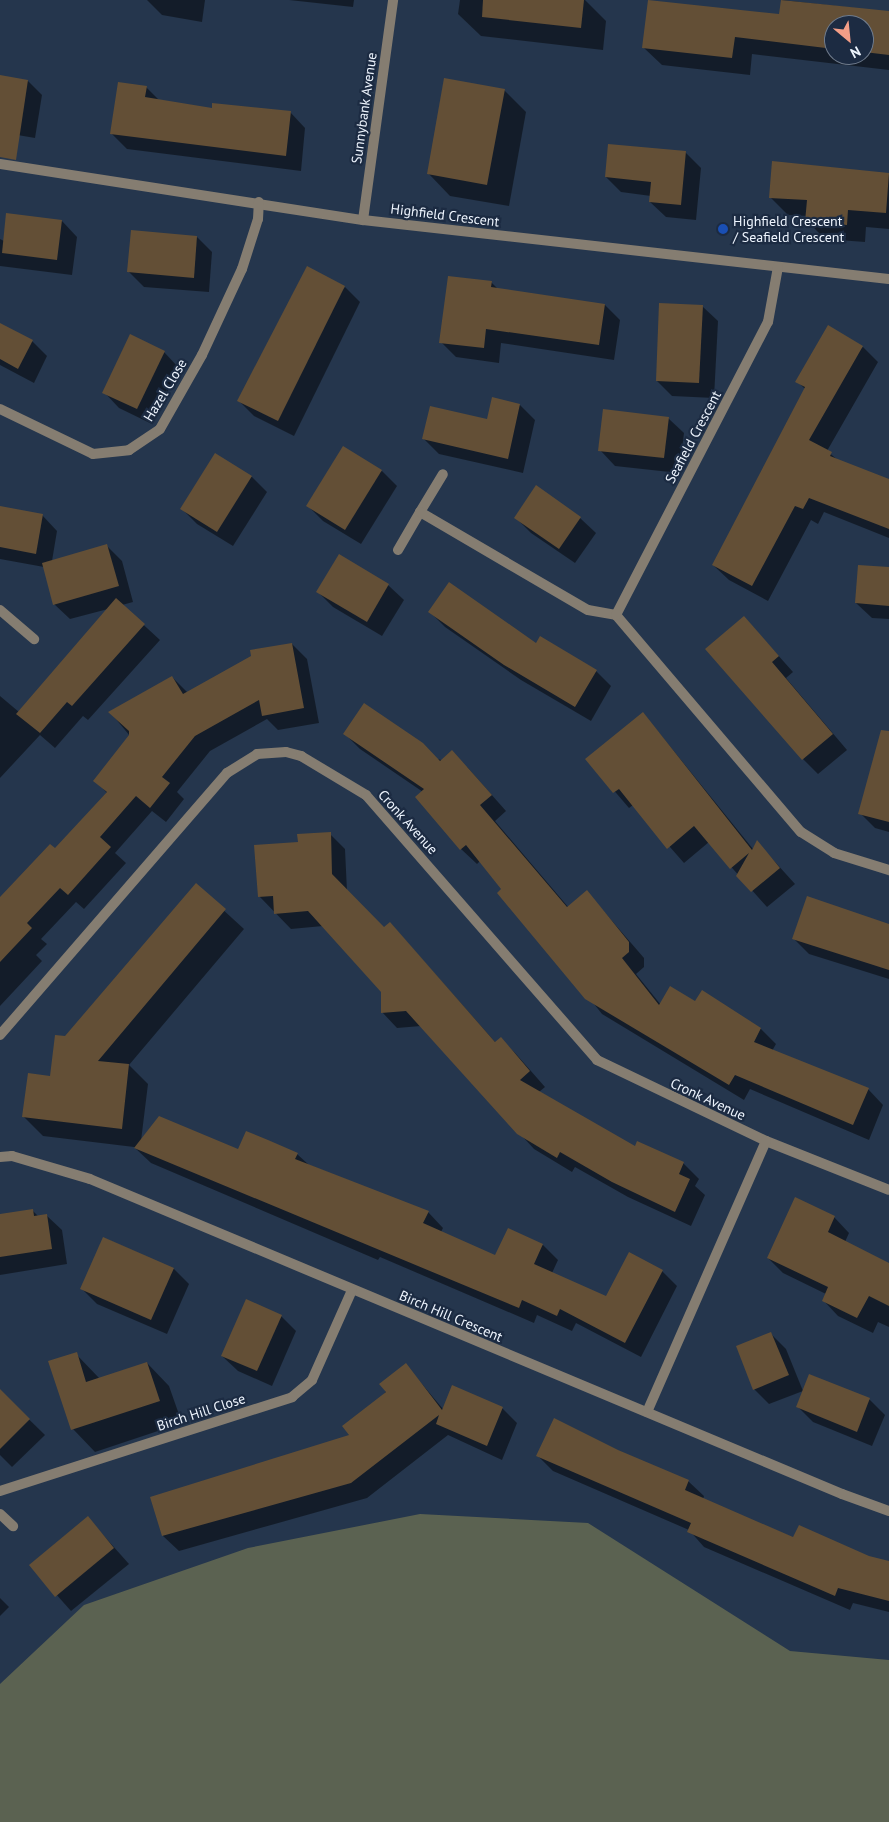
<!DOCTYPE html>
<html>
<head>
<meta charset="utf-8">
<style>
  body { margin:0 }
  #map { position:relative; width:889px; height:1822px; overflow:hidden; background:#25364d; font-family:"PT Sans",sans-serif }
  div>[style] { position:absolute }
  .green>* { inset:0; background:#5b6251 }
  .shadow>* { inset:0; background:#0007 }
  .building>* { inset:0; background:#634f36 }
  .minor>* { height:10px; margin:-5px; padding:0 5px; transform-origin:5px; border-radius:5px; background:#857d71 }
  .dots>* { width:14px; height:14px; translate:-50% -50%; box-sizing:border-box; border:2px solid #1c2b42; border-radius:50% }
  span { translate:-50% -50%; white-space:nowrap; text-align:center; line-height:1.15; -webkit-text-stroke:4.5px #1c2b42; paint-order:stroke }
  .street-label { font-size:14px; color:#eef5fe }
  .poi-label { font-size:14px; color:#eef5fe }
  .left { translate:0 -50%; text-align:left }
  .north { position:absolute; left:824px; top:15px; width:50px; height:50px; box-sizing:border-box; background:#1c2b42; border:1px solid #707c8d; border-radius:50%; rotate:152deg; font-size:14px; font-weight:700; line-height:20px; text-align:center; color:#eef5fe }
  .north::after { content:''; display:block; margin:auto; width:18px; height:22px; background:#f49e87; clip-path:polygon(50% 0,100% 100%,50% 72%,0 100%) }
</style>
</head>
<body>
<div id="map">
  <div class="green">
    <i style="clip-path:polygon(420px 1514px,588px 1523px,790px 1651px,889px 1660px,889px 1822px,0 1822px,0 1684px,84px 1605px,248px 1548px)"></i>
  </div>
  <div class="shadow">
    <i style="clip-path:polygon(147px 0,205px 0,202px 22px,162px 15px)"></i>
    <i style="clip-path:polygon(289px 0,354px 0,353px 7px)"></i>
    <i style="clip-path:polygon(460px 0,585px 0,606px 21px,603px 50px,481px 36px,458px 14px)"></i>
    <i style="clip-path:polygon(evenodd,782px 0,889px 12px,889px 70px,752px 54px,750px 75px,662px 65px,644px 48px,780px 15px,782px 0,834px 25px,864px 25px,864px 55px,834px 55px,834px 25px)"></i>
    <i style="clip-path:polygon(0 77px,28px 81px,42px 95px,35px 138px,0 132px)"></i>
    <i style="clip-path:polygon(146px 87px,160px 101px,213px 109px,290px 112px,305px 128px,301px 171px,127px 149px,112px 134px)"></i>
    <i style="clip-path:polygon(504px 90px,526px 112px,509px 206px,450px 196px,428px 173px)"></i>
    <i style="clip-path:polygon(685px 152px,701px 168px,696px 220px,666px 217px,650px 202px,651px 196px,621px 192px,606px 177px)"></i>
    <i style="clip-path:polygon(773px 162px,889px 175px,889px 229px,866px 227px,865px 242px,825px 239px,807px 221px,807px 216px,788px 215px,770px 197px)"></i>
    <i style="clip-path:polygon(62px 221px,77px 237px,72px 275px,0 266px,0 239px,4px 241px)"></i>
    <i style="clip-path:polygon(197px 237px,212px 252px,209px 292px,144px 287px,128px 271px)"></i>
    <i style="clip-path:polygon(491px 282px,498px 289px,605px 305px,620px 320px,614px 360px,501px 343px,499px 363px,456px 357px,441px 342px)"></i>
    <i style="clip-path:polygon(345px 287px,360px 302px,294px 436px,254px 416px,239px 401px)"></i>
    <i style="clip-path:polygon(702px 306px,718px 321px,714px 398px,672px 396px,657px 381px)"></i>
    <i style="clip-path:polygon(0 325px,32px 341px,47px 356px,34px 383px,0 365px)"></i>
    <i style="clip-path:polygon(863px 347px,878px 362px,827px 451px,839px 461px,889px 480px,889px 538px,824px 512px,818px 524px,811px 520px,768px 601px,729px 580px,713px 565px,805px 389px,797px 381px)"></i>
    <i style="clip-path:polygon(164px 352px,179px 368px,152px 424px,119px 408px,104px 392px)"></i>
    <i style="clip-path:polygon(520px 405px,535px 420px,523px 473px,439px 454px,424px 439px,488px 420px)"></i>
    <i style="clip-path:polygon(668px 418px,684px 433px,679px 473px,615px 466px,600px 450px)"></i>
    <i style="clip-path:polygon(216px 455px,252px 477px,267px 492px,233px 546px,197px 524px,182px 509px)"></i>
    <i style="clip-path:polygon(382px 471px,397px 486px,361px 544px,323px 521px,308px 506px)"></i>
    <i style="clip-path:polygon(0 508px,42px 515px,57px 531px,52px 561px,107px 546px,122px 561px,133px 602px,122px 605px,160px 640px,88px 720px,83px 716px,55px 748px,40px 735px,0 778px,0 696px,19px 712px,108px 609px,70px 619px,54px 604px,44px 567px,0 559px)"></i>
    <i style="clip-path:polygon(515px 517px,580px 518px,596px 533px,575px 563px,531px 533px)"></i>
    <i style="clip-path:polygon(889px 568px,889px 619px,872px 618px,856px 603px)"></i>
    <i style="clip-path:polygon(388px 585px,404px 600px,382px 636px,333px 607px,318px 592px)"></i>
    <i style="clip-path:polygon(430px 612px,537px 645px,596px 671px,611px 686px,591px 721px,521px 680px,445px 627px)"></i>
    <i style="clip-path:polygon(744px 617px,793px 672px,786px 678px,847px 750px,818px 774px,803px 759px)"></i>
    <i style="clip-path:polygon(292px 644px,307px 659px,319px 723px,278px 730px,267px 719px,210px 751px,177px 792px,184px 799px,166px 822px,152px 811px,115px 853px,126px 863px,84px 909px,76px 902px,41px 939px,47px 944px,36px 955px,42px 961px,0 1006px,0 901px,55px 850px,107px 793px,95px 780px,130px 736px,110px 712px,172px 677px,188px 693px)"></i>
    <i style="clip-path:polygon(643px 713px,753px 849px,757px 842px,795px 884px,767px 907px,709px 842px,684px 863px,633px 805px,629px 808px,587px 759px)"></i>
    <i style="clip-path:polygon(345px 734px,467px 767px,506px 811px,495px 821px,569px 908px,587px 892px,644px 958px,644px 967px,636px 974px,661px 1005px,695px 1002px,702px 992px,761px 1029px,776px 1044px,772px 1051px,868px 1089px,883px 1105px,869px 1140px,750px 1089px,744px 1100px,602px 1014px,480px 861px,477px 864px,461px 849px,417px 797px,423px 792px,360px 749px)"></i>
    <i style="clip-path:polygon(889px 753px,889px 832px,875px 828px,860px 813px)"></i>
    <i style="clip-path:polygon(330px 834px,345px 849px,347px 891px,384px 929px,390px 923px,496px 1043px,501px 1039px,516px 1054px,545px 1087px,539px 1092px,636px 1148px,683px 1163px,699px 1179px,695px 1186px,705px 1195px,691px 1226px,628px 1197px,575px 1167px,572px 1172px,534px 1149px,421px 1026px,397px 1028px,382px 1012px,382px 991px,323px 926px,291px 929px,259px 896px,299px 843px)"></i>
    <i style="clip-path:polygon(196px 885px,244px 929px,129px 1065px,148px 1084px,141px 1141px,297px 1154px,309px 1165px,428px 1212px,443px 1228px,441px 1232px,496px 1257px,543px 1245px,558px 1260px,552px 1273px,607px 1298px,662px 1271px,677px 1286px,641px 1357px,576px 1323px,572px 1331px,537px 1315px,534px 1323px,380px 1257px,378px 1260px,151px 1163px,134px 1147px,43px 1136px,24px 1117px,51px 1077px,65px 1037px)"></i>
    <i style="clip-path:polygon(889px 927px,889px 979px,809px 954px,794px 939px)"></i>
    <i style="clip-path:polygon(32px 1210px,38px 1216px,46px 1215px,62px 1230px,67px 1264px,0 1275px,0 1215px)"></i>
    <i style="clip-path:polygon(834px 1217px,849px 1233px,845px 1242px,889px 1264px,889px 1327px,878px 1322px,873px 1333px,838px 1316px,823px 1300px,826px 1294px,783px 1273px,768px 1258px)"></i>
    <i style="clip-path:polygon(104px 1238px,174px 1269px,189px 1284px,167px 1334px,97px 1304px,82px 1289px)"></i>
    <i style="clip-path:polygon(281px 1316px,296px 1331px,272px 1386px,238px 1371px,222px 1356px)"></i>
    <i style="clip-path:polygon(771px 1334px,786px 1349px,803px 1391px,769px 1404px,754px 1389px)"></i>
    <i style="clip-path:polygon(76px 1354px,100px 1379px,147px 1363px,169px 1386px,182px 1423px,95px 1452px,73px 1429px)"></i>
    <i style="clip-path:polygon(406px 1365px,443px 1409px,502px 1408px,517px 1423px,502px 1460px,448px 1435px,367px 1498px,179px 1551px,163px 1536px,152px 1498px,352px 1436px)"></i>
    <i style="clip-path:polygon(810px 1375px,870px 1400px,885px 1415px,872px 1446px,813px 1422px,797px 1406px)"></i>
    <i style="clip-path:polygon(0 1391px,45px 1435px,12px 1467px,0 1455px)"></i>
    <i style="clip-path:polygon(617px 1452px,688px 1481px,704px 1496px,703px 1499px,794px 1538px,889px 1562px,889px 1612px,853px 1603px,850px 1610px,704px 1547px,689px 1530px,553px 1471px,538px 1456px)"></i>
    <i style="clip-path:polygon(88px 1518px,129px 1564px,71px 1611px,31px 1566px)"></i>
    <i style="clip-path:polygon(0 1598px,9px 1607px,0 1616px)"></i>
  </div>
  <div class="building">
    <i style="clip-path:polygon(483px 0,584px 0,581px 28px,482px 17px)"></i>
    <i style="clip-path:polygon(648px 0,779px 14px,781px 0,889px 11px,889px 55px,864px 52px,864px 25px,834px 25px,834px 49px,735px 37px,732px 58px,642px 48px)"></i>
    <i style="clip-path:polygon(0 75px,28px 80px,16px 160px,0 157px)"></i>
    <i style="clip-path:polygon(444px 78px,505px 89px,487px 185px,427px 174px)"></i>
    <i style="clip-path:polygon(118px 82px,147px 86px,145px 97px,212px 108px,212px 103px,291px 111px,286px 156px,110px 134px)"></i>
    <i style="clip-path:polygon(608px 144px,686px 151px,681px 205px,649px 202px,651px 182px,605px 177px)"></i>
    <i style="clip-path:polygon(772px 161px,889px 173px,886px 213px,848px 210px,847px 225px,805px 222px,807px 200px,769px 198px)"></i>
    <i style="clip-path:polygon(6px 213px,62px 220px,57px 260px,2px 253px)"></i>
    <i style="clip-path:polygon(131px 230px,197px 236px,194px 278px,127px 272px)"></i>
    <i style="clip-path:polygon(307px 266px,345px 286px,278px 421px,237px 401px)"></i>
    <i style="clip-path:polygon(448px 276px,492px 281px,491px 287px,605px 304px,599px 345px,486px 329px,484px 348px,439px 343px)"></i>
    <i style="clip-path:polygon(659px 303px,703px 305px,699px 383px,656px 381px)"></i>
    <i style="clip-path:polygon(0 323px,33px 340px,18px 369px,0 359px)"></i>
    <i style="clip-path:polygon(828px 325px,863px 346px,809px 440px,832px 452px,830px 456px,889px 479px,889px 529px,809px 498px,803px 509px,795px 506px,752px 586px,712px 565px,805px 387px,795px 382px)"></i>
    <i style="clip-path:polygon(130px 334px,165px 351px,137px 409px,102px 393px)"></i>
    <i style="clip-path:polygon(492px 397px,520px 404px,508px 459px,422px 439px,430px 406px,487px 419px)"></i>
    <i style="clip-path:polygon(603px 409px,669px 417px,664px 458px,598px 451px)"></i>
    <i style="clip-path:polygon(343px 446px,382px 470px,345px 530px,306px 506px)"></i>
    <i style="clip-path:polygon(215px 453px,252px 476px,217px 532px,180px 509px)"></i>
    <i style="clip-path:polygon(536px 485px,581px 517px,559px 549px,514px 518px)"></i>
    <i style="clip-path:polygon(0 506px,43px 514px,36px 554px,0 547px)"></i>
    <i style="clip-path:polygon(107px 544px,119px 586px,53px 605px,42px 563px)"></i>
    <i style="clip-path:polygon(339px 554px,389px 584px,367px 622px,316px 592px)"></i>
    <i style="clip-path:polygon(858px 565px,889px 567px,889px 606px,855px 603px)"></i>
    <i style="clip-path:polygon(449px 582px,536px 643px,540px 636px,597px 670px,575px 707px,504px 665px,428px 612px)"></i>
    <i style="clip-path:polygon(116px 598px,145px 624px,72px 706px,67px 702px,40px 733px,16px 714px)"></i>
    <i style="clip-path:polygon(744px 616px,779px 656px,772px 662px,833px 734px,802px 760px,705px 649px)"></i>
    <i style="clip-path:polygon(292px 643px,304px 708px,262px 716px,259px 700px,195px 736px,162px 777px,170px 783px,150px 808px,136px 796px,100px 837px,111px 847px,68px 895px,60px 888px,27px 923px,32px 928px,0 962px,0 897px,50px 844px,55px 848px,107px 792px,93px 781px,129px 735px,129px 731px,108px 712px,172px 676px,183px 694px,251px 656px,250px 650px)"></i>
    <i style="clip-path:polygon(364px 703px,423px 743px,440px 761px,452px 750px,492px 795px,480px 805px,567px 907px,587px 890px,629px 942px,629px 952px,622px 958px,659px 1005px,670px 986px,695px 1001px,702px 990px,761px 1028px,754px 1042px,869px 1088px,853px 1125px,735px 1075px,729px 1085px,585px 999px,497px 893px,501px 889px,466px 845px,460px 850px,415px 797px,424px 789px,343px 734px)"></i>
    <i style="clip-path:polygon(643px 712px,752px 850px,757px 840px,780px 868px,751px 892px,736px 876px,749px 853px,730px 869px,694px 826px,667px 849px,619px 789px,613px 793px,585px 759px)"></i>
    <i style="clip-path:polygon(881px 730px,889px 731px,889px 822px,858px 814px)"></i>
    <i style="clip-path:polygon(331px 832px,332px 874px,384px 927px,390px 922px,495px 1042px,501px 1037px,513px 1051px,530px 1071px,520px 1080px,635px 1146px,637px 1141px,684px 1162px,679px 1174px,690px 1179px,675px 1212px,612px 1182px,560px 1152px,557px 1158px,517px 1134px,406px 1011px,381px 1013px,381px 992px,308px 911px,274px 914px,273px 896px,258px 897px,254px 845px,298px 842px,297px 834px)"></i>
    <i style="clip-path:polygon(196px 883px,226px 909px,98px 1061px,129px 1064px,122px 1129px,22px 1117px,28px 1073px,50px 1076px,55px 1035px,65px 1036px)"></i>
    <i style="clip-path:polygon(807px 896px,889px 924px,889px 970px,792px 939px)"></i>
    <i style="clip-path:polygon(159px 1116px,238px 1149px,246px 1131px,268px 1140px,298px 1153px,295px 1159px,429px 1211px,423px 1223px,495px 1255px,508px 1228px,543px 1244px,534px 1264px,606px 1296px,629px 1252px,663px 1270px,625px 1343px,560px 1309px,557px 1316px,522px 1300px,519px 1308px,134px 1148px)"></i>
    <i style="clip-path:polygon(795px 1197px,835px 1216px,828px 1232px,889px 1263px,889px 1306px,869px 1296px,857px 1318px,822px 1301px,828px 1287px,767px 1258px)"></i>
    <i style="clip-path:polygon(33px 1209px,34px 1216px,47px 1214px,52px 1249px,0 1257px,0 1214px)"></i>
    <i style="clip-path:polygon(103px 1237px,174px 1268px,151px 1320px,80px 1289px)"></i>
    <i style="clip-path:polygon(246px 1299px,282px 1315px,257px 1371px,221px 1356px)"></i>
    <i style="clip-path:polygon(771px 1332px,789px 1375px,753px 1390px,736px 1346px)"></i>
    <i style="clip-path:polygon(77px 1352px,86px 1382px,147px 1362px,160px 1401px,71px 1430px,48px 1361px)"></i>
    <i style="clip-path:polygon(406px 1363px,442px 1410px,452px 1385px,503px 1407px,487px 1446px,436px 1424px,439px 1415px,351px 1483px,162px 1536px,150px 1497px,349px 1435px,342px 1426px,386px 1392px,379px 1384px)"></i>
    <i style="clip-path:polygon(809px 1374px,870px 1398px,857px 1432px,796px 1407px)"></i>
    <i style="clip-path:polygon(0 1389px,30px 1419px,0 1449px)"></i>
    <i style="clip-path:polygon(554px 1418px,618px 1450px,689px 1480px,685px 1490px,793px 1537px,799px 1525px,869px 1556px,889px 1561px,889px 1601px,838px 1588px,835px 1596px,687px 1532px,691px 1523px,536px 1456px)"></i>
    <i style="clip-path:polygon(88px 1516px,114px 1548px,55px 1597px,29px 1565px)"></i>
  </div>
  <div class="minor">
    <i style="left:0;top:164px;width:367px;rotate:8.8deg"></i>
    <i style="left:363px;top:220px;width:529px;rotate:6.4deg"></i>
    <i style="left:363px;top:220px;width:222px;rotate:-82.2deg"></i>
    <i style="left:0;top:409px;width:103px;rotate:25.8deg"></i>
    <i style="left:93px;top:454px;width:36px;rotate:-6deg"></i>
    <i style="left:129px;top:450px;width:37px;rotate:-34deg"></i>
    <i style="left:160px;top:429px;width:85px;rotate:-60.4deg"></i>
    <i style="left:202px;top:355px;width:95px;rotate:-65.1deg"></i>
    <i style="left:242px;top:269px;width:52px;rotate:-72.3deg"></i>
    <i style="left:258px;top:219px;width:17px;rotate:-87deg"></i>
    <i style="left:420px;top:512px;width:44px;rotate:-58.8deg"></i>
    <i style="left:398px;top:550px;width:44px;rotate:-59.9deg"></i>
    <i style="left:420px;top:512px;width:194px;rotate:30.3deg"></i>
    <i style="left:588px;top:610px;width:28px;rotate:10deg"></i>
    <i style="left:616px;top:615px;width:285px;rotate:49.6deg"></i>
    <i style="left:801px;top:832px;width:39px;rotate:32deg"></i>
    <i style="left:834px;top:853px;width:58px;rotate:17.2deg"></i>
    <i style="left:0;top:610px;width:45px;rotate:40.5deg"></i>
    <i style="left:616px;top:615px;width:330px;rotate:-62.6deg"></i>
    <i style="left:768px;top:322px;width:56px;rotate:-79.7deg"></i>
    <i style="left:0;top:1035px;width:347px;rotate:-49.1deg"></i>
    <i style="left:227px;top:773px;width:36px;rotate:-32deg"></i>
    <i style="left:257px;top:754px;width:29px;rotate:-4deg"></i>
    <i style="left:286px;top:752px;width:16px;rotate:15deg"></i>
    <i style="left:301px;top:756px;width:76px;rotate:31deg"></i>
    <i style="left:366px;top:795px;width:352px;rotate:48.9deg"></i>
    <i style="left:597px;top:1060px;width:187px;rotate:25.6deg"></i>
    <i style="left:766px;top:1141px;width:132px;rotate:21.7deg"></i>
    <i style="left:0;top:1157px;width:12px;rotate:-5deg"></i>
    <i style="left:12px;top:1156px;width:81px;rotate:16.4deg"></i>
    <i style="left:90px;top:1179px;width:815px;rotate:22.73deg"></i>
    <i style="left:842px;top:1494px;width:50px;rotate:19.9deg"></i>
    <i style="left:647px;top:1412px;width:296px;rotate:-66.3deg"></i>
    <i style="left:0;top:1491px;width:307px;rotate:-17.8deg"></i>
    <i style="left:292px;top:1397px;width:26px;rotate:-40deg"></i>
    <i style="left:312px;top:1380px;width:98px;rotate:-66deg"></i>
    <i style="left:0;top:1514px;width:18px;rotate:43deg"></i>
  </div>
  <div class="dots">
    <i style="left:723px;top:229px;background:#1a4fb4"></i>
  </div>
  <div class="street-label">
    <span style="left:364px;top:108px;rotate:-82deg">Sunnybank Avenue</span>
    <span style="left:445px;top:215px;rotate:7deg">Highfield Crescent</span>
    <span style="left:165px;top:390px;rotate:-59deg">Hazel Close</span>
    <span style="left:693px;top:437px;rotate:-62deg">Seafield Crescent</span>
    <span style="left:408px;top:822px;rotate:48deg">Cronk Avenue</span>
    <span style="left:708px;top:1099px;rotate:25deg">Cronk Avenue</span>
    <span style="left:451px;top:1316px;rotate:23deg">Birch Hill Crescent</span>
    <span style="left:201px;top:1412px;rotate:-18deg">Birch Hill Close</span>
  </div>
  <div class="poi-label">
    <span class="left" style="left:733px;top:229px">Highfield Crescent<br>/ Seafield Crescent</span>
  </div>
  <div class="north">N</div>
</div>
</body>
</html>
